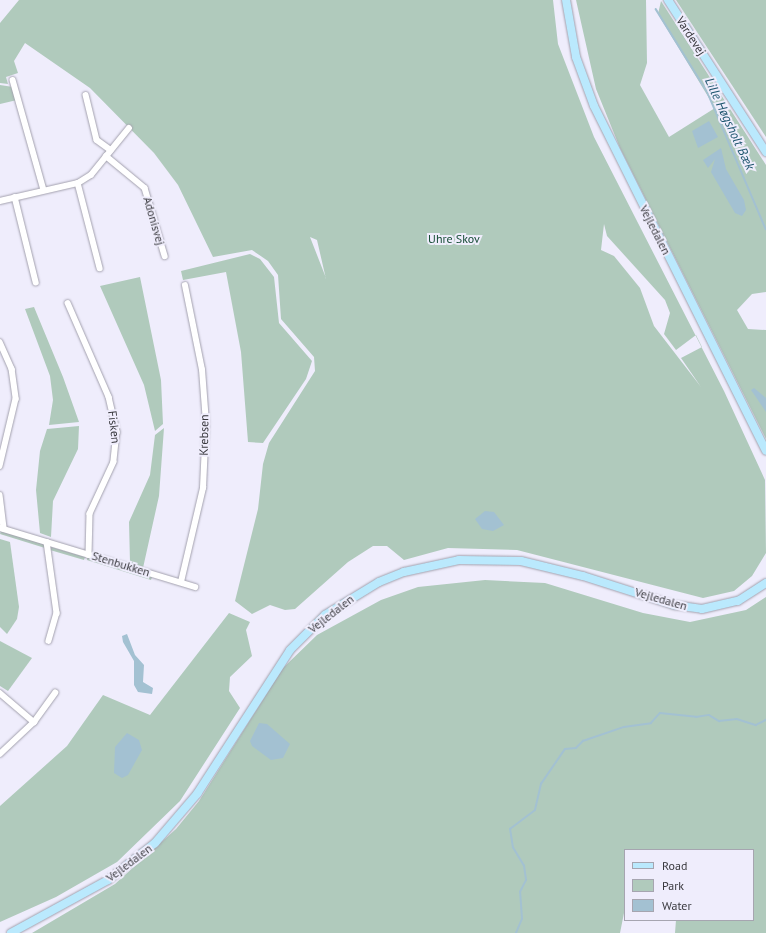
<!DOCTYPE html>
<html>
<head>
<meta charset="utf-8">
<style>
  body { margin:0 }
  #map { position:relative; width:766px; height:933px; overflow:hidden; background:#efedfc; font-family:"PT Sans",sans-serif }
  div>[style] { position:absolute }
  .green>* { inset:0; background:#b0cabc }
  .water>* { inset:0; background:#a3c1d2 }
  .stream>* { height:1.5px; margin:-0.75px; padding:0 0.75px; transform-origin:0.75px; border-radius:0.75px; background:#a3c1d2 }
  .roads { filter:drop-shadow(0 0 1px #a3a1ae) drop-shadow(0 0 1px #a3a1ae) }
  .street>* { height:5.5px; margin:-2.75px; padding:0 2.75px; transform-origin:2.75px; border-radius:2.75px; background:#fff }
  .secondary>* { height:8px; margin:-4px; padding:0 4px; transform-origin:4px; border-radius:4px; background:#bae9fd }
  span { translate:-50% -50%; white-space:nowrap; text-align:center; line-height:1.15; -webkit-text-stroke:4px #efedfc; paint-order:stroke }
  .street-label { font-size:12px; color:#38383d }
  .park-label { font-size:12px; color:#144b34 }
  .water-label { font-size:13px; color:#1f566f; font-style:italic }
  .legend { position:absolute; left:624px; top:849px; width:130px; height:72px; box-sizing:border-box; background:#efedfc; border:1px solid #a6a5b0; margin:0; padding:5px 7px; list-style:none; font-size:12px; color:#38383d }
  .legend li { display:flex; align-items:center; gap:8px; height:20px }
  .legend b { width:20px; border:1px solid #a6a5b0 }
</style>
</head>
<body>
<div id="map">
  <div class="green">
    <i style="clip-path:polygon(evenodd,19px 0,553px 0,558px 44px,594px 137px,724px 391px,765px 480px,766px 553px,752px 576px,734px 591px,703px 598px,517px 550px,448px 548px,404px 560px,387px 546px,373px 546px,348px 562px,295px 609px,285px 610px,270px 605px,252px 614px,235px 601px,258px 509px,263px 464px,269px 443px,315px 371px,314px 357px,281px 319px,278px 275px,268px 261px,252px 250px,213px 257px,178px 185px,154px 153px,90px 88px,25px 43px,14px 61px,18px 73px,6px 77px,8px 84px,0 83px,0 23px,19px 0,604px 224px,607px 236px,665px 300px,670px 313px,664px 334px,676px 350px,696px 335px,702px 347px,681px 358px,701px 387px,654px 326px,640px 288px,614px 256px,601px 250px,604px 224px,19px 0,310px 237px,317px 240px,326px 279px,326px 278px,310px 237px)"></i>
    <i style="clip-path:polygon(576px 0,646px 0,647px 63px,640px 85px,669px 137px,715px 108px,658px 14px,661px 1px,766px 165px,766px 292px,752px 294px,737px 310px,748px 329px,766px 330px,766px 439px,620px 148px,596px 89px)"></i>
    <i style="clip-path:polygon(676px 0,766px 0,766px 137px)"></i>
    <i style="clip-path:polygon(0 85px,13px 87px,17px 100px,0 104px)"></i>
    <i style="clip-path:polygon(250px 254px,260px 259px,274px 277px,279px 323px,312px 361px,306px 379px,263px 443px,248px 442px,241px 352px,226px 272px,183px 280px,181px 271px)"></i>
    <i style="clip-path:polygon(140px 277px,161px 380px,163px 424px,155px 431px,144px 385px,100px 286px)"></i>
    <i style="clip-path:polygon(34px 307px,63px 377px,79px 422px,49px 425px,53px 400px,50px 376px,25px 309px)"></i>
    <i style="clip-path:polygon(79px 426px,78px 449px,53px 501px,51px 537px,40px 533px,36px 490px,40px 451px,47px 429px)"></i>
    <i style="clip-path:polygon(164px 428px,159px 496px,143px 568px,130px 563px,129px 522px,150px 475px,155px 435px)"></i>
    <i style="clip-path:polygon(1px 531px,43px 544px,45px 548px,0 534px)"></i>
    <i style="clip-path:polygon(0 539px,10px 542px,19px 607px,17px 619px,7px 634px,0 627px)"></i>
    <i style="clip-path:polygon(51px 547px,85px 557px,84px 560px,50px 550px)"></i>
    <i style="clip-path:polygon(87px 557px,152px 577px,151px 580px,87px 560px)"></i>
    <i style="clip-path:polygon(485px 580px,545px 583px,643px 613px,690px 622px,746px 610px,766px 597px,766px 933px,675px 933px,676px 920px,753px 920px,753px 850px,625px 850px,625px 908px,620px 933px,32px 933px,115px 884px,176px 829px,199px 801px,283px 668px,317px 635px,381px 600px,418px 587px)"></i>
    <i style="clip-path:polygon(229px 613px,250px 622px,246px 630px,252px 656px,230px 677px,229px 691px,240px 708px,180px 801px,117px 862px,56px 897px,0 922px,0 806px,67px 746px,103px 695px,150px 715px)"></i>
    <i style="clip-path:polygon(0 641px,32px 658px,8px 691px,0 686px)"></i>
  </div>
  <div class="water">
    <i style="clip-path:polygon(709px 121px,718px 137px,698px 148px,692px 131px)"></i>
    <i style="clip-path:polygon(721px 148px,726px 169px,744px 200px,746px 210px,742px 216px,735px 213px,711px 172px,715px 159px,708px 168px,703px 160px)"></i>
    <i style="clip-path:polygon(754px 388px,766px 398px,766px 412px,751px 390px)"></i>
    <i style="clip-path:polygon(485px 511px,494px 512px,504px 525px,493px 531px,482px 529px,475px 519px)"></i>
    <i style="clip-path:polygon(127px 634px,135px 655px,144px 665px,143px 682px,153px 688px,152px 694px,138px 692px,134px 685px,134px 661px,123px 642px,122px 636px)"></i>
    <i style="clip-path:polygon(259px 723px,267px 724px,290px 744px,283px 758px,271px 760px,252px 746px,250px 741px)"></i>
    <i style="clip-path:polygon(127px 733px,139px 740px,142px 750px,128px 775px,122px 778px,114px 773px,115px 747px)"></i>
  </div>
  <div class="stream">
    <i style="left:656px;top:9px;width:99px;rotate:58.2deg"></i>
    <i style="left:708px;top:93px;width:148px;rotate:66.9deg"></i>
    <i style="left:516px;top:933px;width:15px;rotate:-67deg"></i>
    <i style="left:522px;top:919px;width:27px;rotate:-94deg"></i>
    <i style="left:520px;top:892px;width:13px;rotate:-63deg"></i>
    <i style="left:526px;top:880px;width:14px;rotate:-98deg"></i>
    <i style="left:524px;top:866px;width:21px;rotate:-121deg"></i>
    <i style="left:513px;top:848px;width:19px;rotate:-99deg"></i>
    <i style="left:510px;top:829px;width:31px;rotate:-37deg"></i>
    <i style="left:535px;top:810px;width:27px;rotate:-77deg"></i>
    <i style="left:541px;top:784px;width:42px;rotate:-55.6deg"></i>
    <i style="left:565px;top:749px;width:11px;rotate:-5deg"></i>
    <i style="left:576px;top:748px;width:10px;rotate:-45deg"></i>
    <i style="left:583px;top:741px;width:43px;rotate:-18.9deg"></i>
    <i style="left:624px;top:727px;width:27px;rotate:-8deg"></i>
    <i style="left:651px;top:723px;width:13px;rotate:-48deg"></i>
    <i style="left:660px;top:713px;width:36px;rotate:6deg"></i>
    <i style="left:696px;top:717px;width:13px;rotate:-9deg"></i>
    <i style="left:709px;top:715px;width:12px;rotate:31deg"></i>
    <i style="left:719px;top:721px;width:18px;rotate:-6deg"></i>
    <i style="left:737px;top:719px;width:20px;rotate:18deg"></i>
    <i style="left:756px;top:725px;width:11px;rotate:-27deg"></i>
  </div>
  <div class="roads">
    <div class="street">
      <i style="left:13px;top:80px;width:114px;rotate:74.3deg"></i>
      <i style="left:86px;top:95px;width:46px;rotate:76.3deg"></i>
      <i style="left:97px;top:140px;width:17px;rotate:36deg"></i>
      <i style="left:106px;top:156px;width:50px;rotate:39.4deg"></i>
      <i style="left:145px;top:188px;width:71px;rotate:73.6deg"></i>
      <i style="left:78px;top:183px;width:88px;rotate:75.5deg"></i>
      <i style="left:15px;top:197px;width:88px;rotate:76.1deg"></i>
      <i style="left:0;top:201px;width:80px;rotate:-13deg"></i>
      <i style="left:78px;top:183px;width:15px;rotate:-32deg"></i>
      <i style="left:91px;top:175px;width:60px;rotate:-51deg"></i>
      <i style="left:68px;top:303px;width:103px;rotate:66.4deg"></i>
      <i style="left:109px;top:397px;width:36px;rotate:77deg"></i>
      <i style="left:117px;top:432px;width:30px;rotate:96deg"></i>
      <i style="left:114px;top:462px;width:57px;rotate:114.8deg"></i>
      <i style="left:90px;top:514px;width:41px;rotate:91.4deg"></i>
      <i style="left:0;top:342px;width:30px;rotate:66deg"></i>
      <i style="left:12px;top:369px;width:30px;rotate:82deg"></i>
      <i style="left:16px;top:399px;width:69px;rotate:103.4deg"></i>
      <i style="left:0;top:495px;width:34px;rotate:83deg"></i>
      <i style="left:0;top:528px;width:204px;rotate:16.8deg"></i>
      <i style="left:47px;top:542px;width:72px;rotate:82deg"></i>
      <i style="left:57px;top:613px;width:29px;rotate:106deg"></i>
      <i style="left:181px;top:582px;width:97px;rotate:-76.8deg"></i>
      <i style="left:203px;top:488px;width:65px;rotate:-87.4deg"></i>
      <i style="left:206px;top:423px;width:53px;rotate:-94.3deg"></i>
      <i style="left:202px;top:370px;width:86px;rotate:-101.4deg"></i>
      <i style="left:0;top:693px;width:45px;rotate:40.5deg"></i>
      <i style="left:0;top:754px;width:47px;rotate:-43.3deg"></i>
      <i style="left:34px;top:722px;width:36px;rotate:-54deg"></i>
    </div>
    <div class="secondary">
      <i style="left:566px;top:0;width:58px;rotate:80deg"></i>
      <i style="left:576px;top:57px;width:52px;rotate:69.8deg"></i>
      <i style="left:594px;top:106px;width:385px;rotate:63.5deg"></i>
      <i style="left:668px;top:0;width:181px;rotate:57.2deg"></i>
      <i style="left:11px;top:933px;width:111px;rotate:-28.7deg"></i>
      <i style="left:108px;top:880px;width:60px;rotate:-38.2deg"></i>
      <i style="left:155px;top:843px;width:65px;rotate:-49.4deg"></i>
      <i style="left:197px;top:794px;width:171px;rotate:-57.1deg"></i>
      <i style="left:290px;top:650px;width:49px;rotate:-45deg"></i>
      <i style="left:325px;top:615px;width:63px;rotate:-31.4deg"></i>
      <i style="left:379px;top:582px;width:27px;rotate:-22deg"></i>
      <i style="left:404px;top:572px;width:56px;rotate:-12.3deg"></i>
      <i style="left:459px;top:560px;width:62px;rotate:0.9deg"></i>
      <i style="left:521px;top:561px;width:64px;rotate:13.6deg"></i>
      <i style="left:583px;top:576px;width:96px;rotate:17.7deg"></i>
      <i style="left:674px;top:605px;width:28px;rotate:8deg"></i>
      <i style="left:702px;top:609px;width:37px;rotate:-13deg"></i>
      <i style="left:738px;top:601px;width:33px;rotate:-33deg"></i>
    </div>
  </div>
  <div class="street-label">
    <span style="left:691px;top:36px;rotate:57deg">Vardevej</span>
    <span style="left:154px;top:221px;rotate:74deg">Adonisvej</span>
    <span style="left:655px;top:230px;rotate:63deg">Vejledalen</span>
    <span style="left:114px;top:427px;rotate:83deg">Fisken</span>
    <span style="left:204px;top:435px;rotate:-89deg">Krebsen</span>
    <span style="left:121px;top:564px;rotate:17deg">Stenbukken</span>
    <span style="left:661px;top:599px;rotate:16deg">Vejledalen</span>
    <span style="left:331px;top:614px;rotate:-38deg">Vejledalen</span>
    <span style="left:129px;top:863px;rotate:-37deg">Vejledalen</span>
  </div>
  <div class="park-label">
    <span style="left:454px;top:239px">Uhre Skov</span>
  </div>
  <div class="water-label">
    <span style="left:729px;top:124px;rotate:65deg">Lille Høgsholt Bæk</span>
  </div>
  <ul class="legend">
  <li><b style="height:5px;background:#bae9fd"></b>Road</li>
  <li><b style="height:11px;background:#b0cabc"></b>Park</li>
  <li><b style="height:11px;background:#a3c1d2"></b>Water</li>
  </ul>
</div>
</body>
</html>
